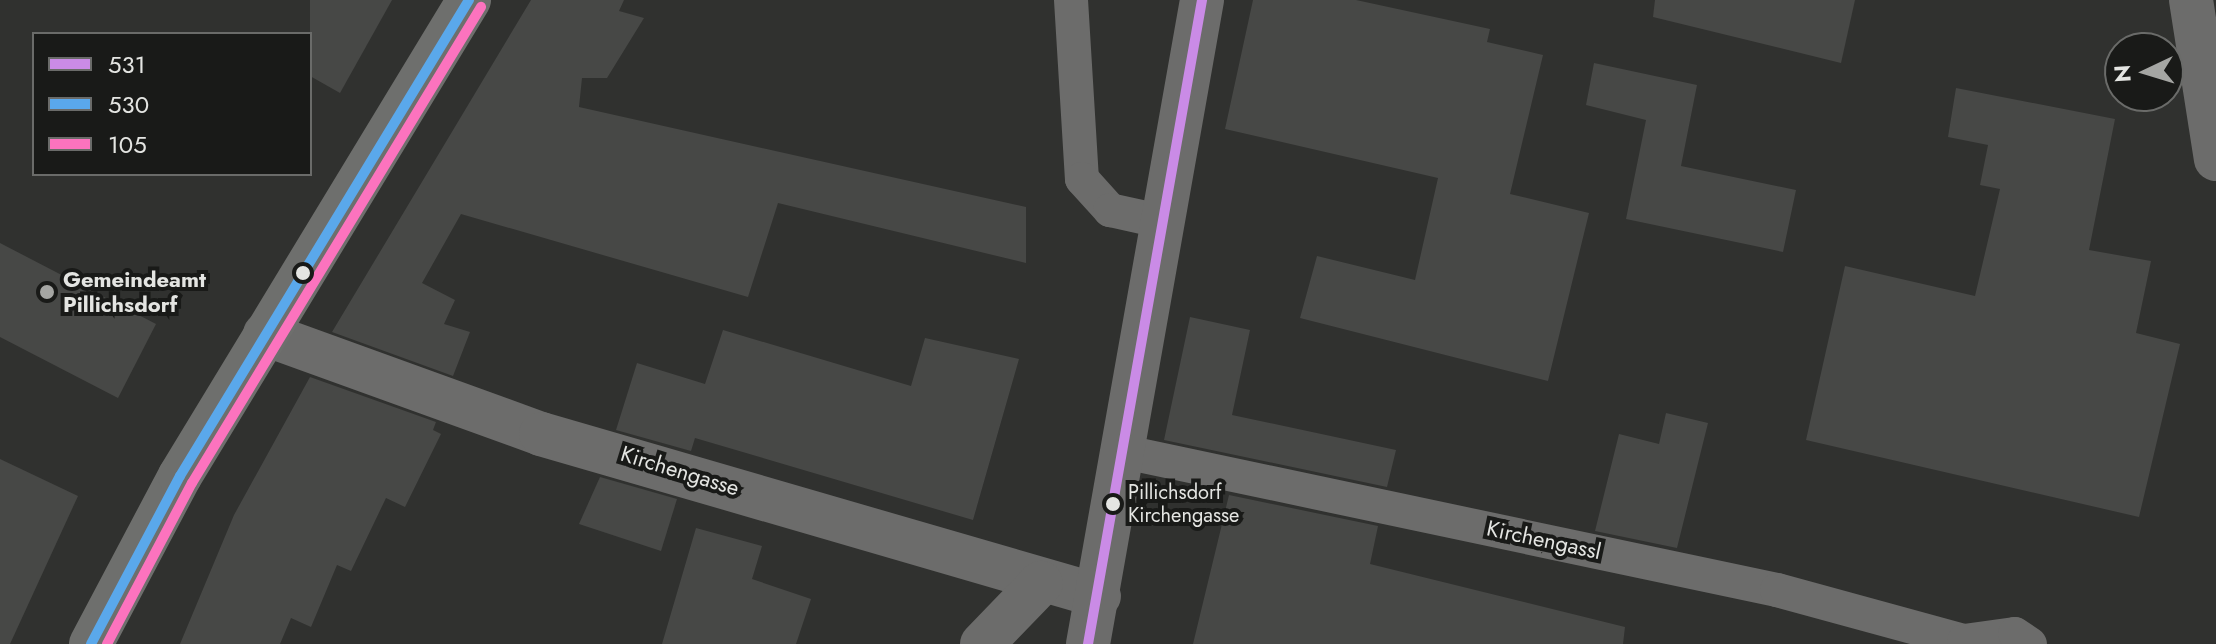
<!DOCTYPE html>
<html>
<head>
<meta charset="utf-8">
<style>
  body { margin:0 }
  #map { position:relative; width:2216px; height:644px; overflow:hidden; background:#30312f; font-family:Jost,sans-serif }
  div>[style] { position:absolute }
  .building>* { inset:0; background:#474846 }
  .service>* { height:34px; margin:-17px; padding:0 17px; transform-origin:17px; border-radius:17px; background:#6c6c6b }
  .minor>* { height:44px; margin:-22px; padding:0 22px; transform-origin:22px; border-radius:22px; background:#6c6c6b }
  .secondary>* { height:44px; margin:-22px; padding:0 22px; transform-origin:22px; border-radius:22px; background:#6e6f6d }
  .bus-1>* { height:10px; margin:-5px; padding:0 5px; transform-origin:5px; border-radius:5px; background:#ca8be6 }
  .bus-2>* { height:10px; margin:-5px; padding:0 5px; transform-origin:5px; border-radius:5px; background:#5aa8eb }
  .bus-3>* { height:10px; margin:-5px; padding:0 5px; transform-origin:5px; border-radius:5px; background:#fc73be }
  .dots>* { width:22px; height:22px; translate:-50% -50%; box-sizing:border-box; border:4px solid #191a18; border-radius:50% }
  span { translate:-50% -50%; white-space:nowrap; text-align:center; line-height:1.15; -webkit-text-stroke:8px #191a18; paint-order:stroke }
  .bus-label { font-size:20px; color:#e4e5e2 }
  .left { translate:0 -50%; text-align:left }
  .poi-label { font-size:22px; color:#e4e5e2; font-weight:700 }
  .street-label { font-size:22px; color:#e4e5e2 }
  .legend { position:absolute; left:32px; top:32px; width:280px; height:144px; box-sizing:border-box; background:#191a18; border:2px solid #6a6b69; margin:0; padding:10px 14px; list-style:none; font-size:24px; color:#e4e5e2 }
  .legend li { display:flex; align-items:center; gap:16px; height:40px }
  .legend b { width:40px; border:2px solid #6a6b69 }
  .north { position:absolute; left:2104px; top:32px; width:80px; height:80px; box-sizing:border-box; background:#191a18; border:2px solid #6a6b69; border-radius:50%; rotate:266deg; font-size:22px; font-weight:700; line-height:32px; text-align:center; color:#e4e5e2 }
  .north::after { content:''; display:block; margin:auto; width:28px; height:36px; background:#a5a6a3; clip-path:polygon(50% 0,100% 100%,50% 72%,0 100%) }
</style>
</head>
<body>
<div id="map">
  <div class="building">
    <i style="clip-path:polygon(310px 0,392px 0,340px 93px,310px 76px)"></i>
    <i style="clip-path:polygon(531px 0,624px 0,619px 11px,644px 18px,607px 78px,582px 78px,579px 107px,1026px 207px,1026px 263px,778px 203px,748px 297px,461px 214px,422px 283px,455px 300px,444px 324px,470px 332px,453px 376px,332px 332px)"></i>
    <i style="clip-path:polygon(1253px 0,1356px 0,1490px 29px,1487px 42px,1543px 55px,1510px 194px,1589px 213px,1548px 381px,1300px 318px,1317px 256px,1415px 280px,1438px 178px,1225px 129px)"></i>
    <i style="clip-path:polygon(1655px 0,1855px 0,1841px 63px,1653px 17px)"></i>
    <i style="clip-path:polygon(1594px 63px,1697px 85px,1681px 166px,1796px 190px,1783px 252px,1626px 219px,1646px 120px,1586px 105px)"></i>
    <i style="clip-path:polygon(1956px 88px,2115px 119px,2089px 250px,2151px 261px,2136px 333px,2180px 344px,2139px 517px,1806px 440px,1845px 266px,1975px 296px,2000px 189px,1980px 185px,1988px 145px,1948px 137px)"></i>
    <i style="clip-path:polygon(0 243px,156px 324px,118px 398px,0 337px)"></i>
    <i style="clip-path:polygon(1190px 317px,1250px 330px,1232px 415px,1396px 450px,1387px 487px,1164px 440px)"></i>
    <i style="clip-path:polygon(723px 330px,911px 386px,925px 338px,1019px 359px,973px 520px,695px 438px,691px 451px,616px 430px,637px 363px,705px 384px)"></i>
    <i style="clip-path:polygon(310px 377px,436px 422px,433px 430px,441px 434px,405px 507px,386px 498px,351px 571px,337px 565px,311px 627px,291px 618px,280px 644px,180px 644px,234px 515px)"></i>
    <i style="clip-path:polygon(1666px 413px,1708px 423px,1677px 548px,1595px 531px,1619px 434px,1659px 444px)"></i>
    <i style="clip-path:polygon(0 459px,78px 496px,10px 644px,0 644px)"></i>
    <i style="clip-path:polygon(600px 477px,677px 499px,661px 551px,579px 524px)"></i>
    <i style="clip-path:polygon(1229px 495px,1378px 526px,1370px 564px,1625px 627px,1623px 644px,1193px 644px)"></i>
    <i style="clip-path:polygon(696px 528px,762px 546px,752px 579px,811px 599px,796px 644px,662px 644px)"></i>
  </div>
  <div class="service">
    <i style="left:1071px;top:0;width:179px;rotate:86.5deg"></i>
    <i style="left:1082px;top:179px;width:42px;rotate:47.9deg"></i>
    <i style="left:1110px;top:210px;width:55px;rotate:12.5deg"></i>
    <i style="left:1120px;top:451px;width:672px;rotate:11.95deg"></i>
    <i style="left:1777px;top:590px;width:194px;rotate:15.3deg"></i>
    <i style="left:1964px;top:641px;width:51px;rotate:-7.8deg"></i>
    <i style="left:2015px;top:634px;width:18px;rotate:34deg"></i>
  </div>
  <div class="minor">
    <i style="left:2191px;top:0;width:161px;rotate:81.1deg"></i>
    <i style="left:265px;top:334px;width:294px;rotate:19.9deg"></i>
    <i style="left:541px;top:434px;width:581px;rotate:16.19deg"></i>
    <i style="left:982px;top:644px;width:85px;rotate:-46deg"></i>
    <i style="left:1088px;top:644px;width:654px;rotate:-79.96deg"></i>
  </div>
  <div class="secondary">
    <i style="left:91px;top:644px;width:190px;rotate:-62.1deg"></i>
    <i style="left:180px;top:476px;width:557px;rotate:-58.74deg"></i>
  </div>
  <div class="bus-1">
    <i style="left:1088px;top:644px;width:654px;rotate:-79.96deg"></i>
  </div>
  <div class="bus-2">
    <i style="left:91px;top:644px;width:190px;rotate:-62.1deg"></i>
    <i style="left:180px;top:476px;width:557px;rotate:-58.74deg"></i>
  </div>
  <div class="bus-3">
    <i style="left:107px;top:644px;width:182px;rotate:-62.2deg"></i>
    <i style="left:192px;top:483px;width:557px;rotate:-58.74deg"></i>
  </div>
  <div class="dots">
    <i style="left:303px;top:273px;background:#e4e5e2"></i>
    <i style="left:47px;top:292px;background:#a5a6a3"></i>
    <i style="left:1113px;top:504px;background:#e4e5e2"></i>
  </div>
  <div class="bus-label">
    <span class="left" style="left:1128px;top:504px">Pillichsdorf<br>Kirchengasse</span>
  </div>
  <div class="poi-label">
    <span class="left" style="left:63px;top:292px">Gemeindeamt<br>Pillichsdorf</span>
  </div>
  <div class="street-label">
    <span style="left:680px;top:471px;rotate:17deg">Kirchengasse</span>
    <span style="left:1544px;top:540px;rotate:12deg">Kirchengassl</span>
  </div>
  <ul class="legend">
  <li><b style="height:10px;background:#ca8be6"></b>531</li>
  <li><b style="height:10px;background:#5aa8eb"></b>530</li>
  <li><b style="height:10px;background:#fc73be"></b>105</li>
  </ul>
  <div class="north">N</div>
</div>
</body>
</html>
